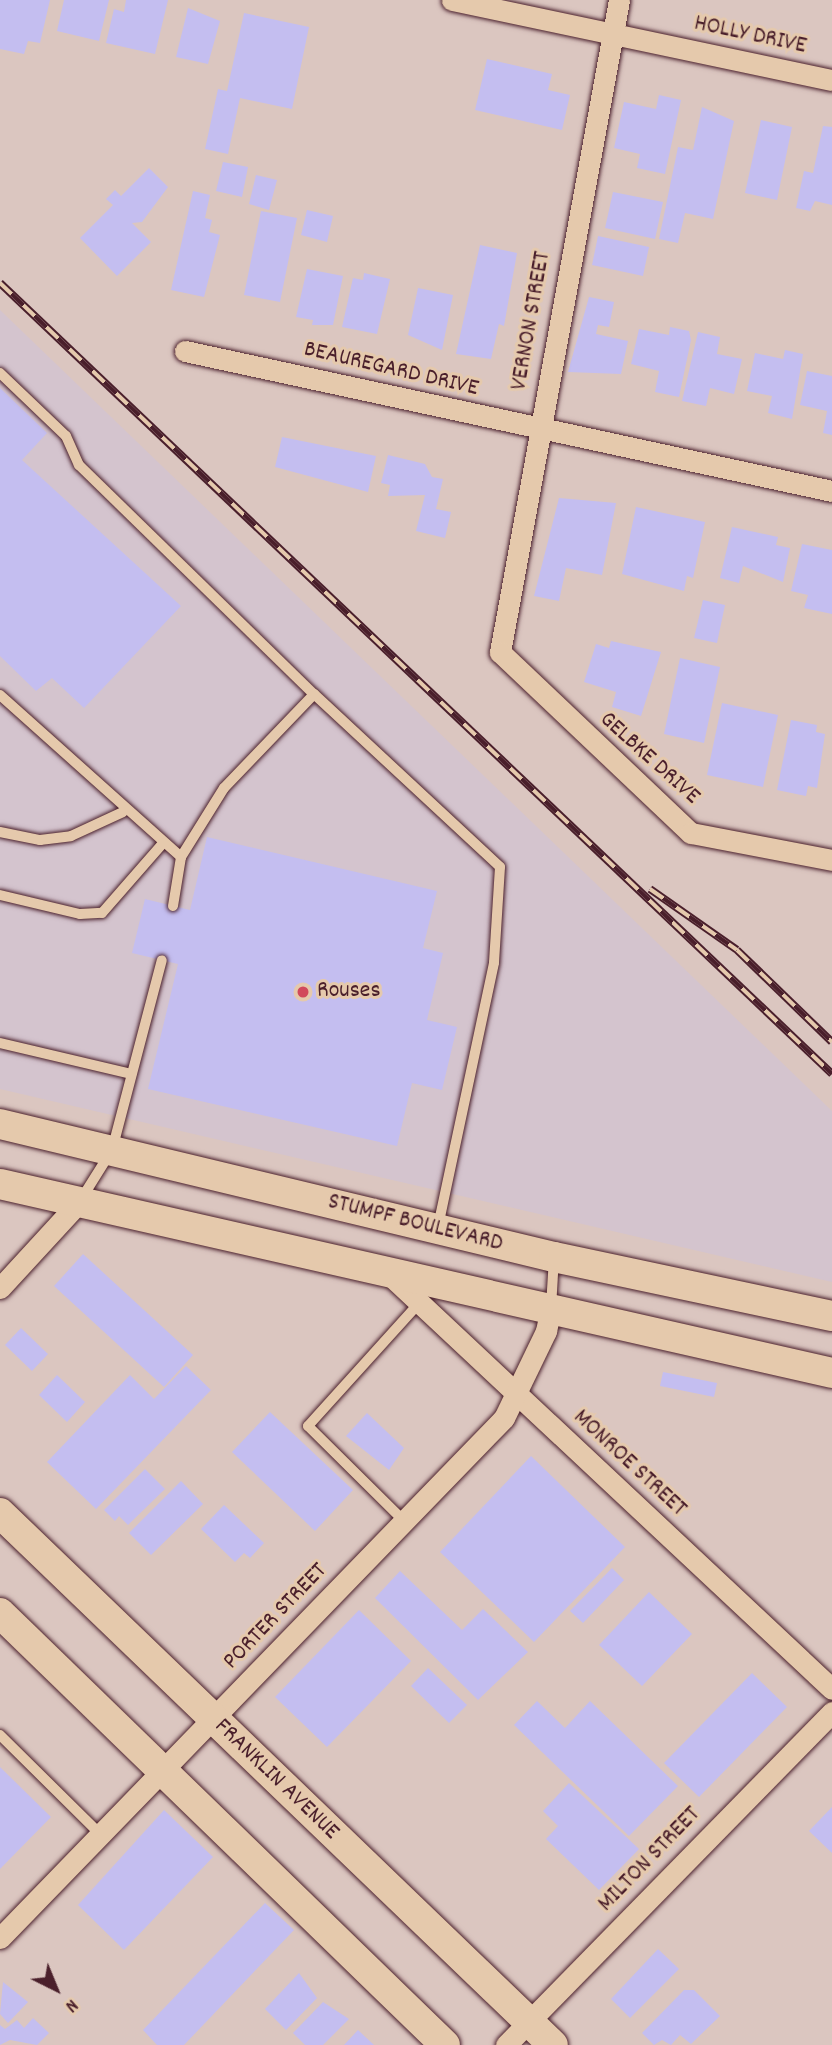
<!DOCTYPE html>
<html>
<head>
<meta charset="utf-8">
<style>
  body { margin:0 }
  #map { position:relative; width:832px; height:2045px; overflow:hidden; background:#dbc6c0; font-family:Dekko,sans-serif }
  div>[style] { position:absolute }
  .built>* { inset:0; background:#d4c4ce }
  .building>* { inset:0; background:#c4bef0 }
  .roads { filter:drop-shadow(0 0 2px #4a1f2b) drop-shadow(0 0 2px #4a1f2b) }
  .service>* { height:10px; margin:-5px; padding:0 5px; transform-origin:5px; border-radius:5px; background:#e5c9ac }
  .minor>* { height:21px; margin:-10.5px; padding:0 10.5px; transform-origin:10.5px; border-radius:10.5px; background:#e5c9ac }
  .secondary>* { height:30px; margin:-15px; padding:0 15px; transform-origin:15px; border-radius:15px; background:#e5c9ac }
  .rail>* { height:8px; margin-top:-4px; transform-origin:0; background:repeating-linear-gradient(90deg,#e5c9ac 0 16px,#4a1f2b 0 32px); box-sizing:border-box; border-block:2px solid #4a1f2b }
  .dots>* { width:19px; height:19px; translate:-50% -50%; box-sizing:border-box; border:4px solid #e5c9ac; border-radius:50% }
  span { translate:-50% -50%; white-space:nowrap; text-align:center; line-height:1.15; -webkit-text-stroke:6px #e5c9ac; paint-order:stroke }
  .street-label { font-size:24px; color:#4a1f2b }
  .poi-label { font-size:24px; color:#4a1f2b }
  .left { translate:0 -50%; text-align:left }
  .north { position:absolute; left:21px; top:1954px; width:70px; height:70px; -webkit-text-stroke:5px #e5c9ac; paint-order:stroke; rotate:137deg; font-size:19px; font-weight:700; line-height:28px; text-align:center; color:#4a1f2b }
  .north::after { content:''; display:block; margin:auto; width:24px; height:32px; background:#4a1f2b; clip-path:polygon(50% 0,100% 100%,50% 72%,0 100%) }
</style>
</head>
<body>
<div id="map">
  <div class="built">
    <i style="clip-path:polygon(0 310px,832px 1111px,832px 1282px,0 1089px)"></i>
  </div>
  <div class="building">
    <i style="clip-path:polygon(0 0,50px 0,40px 43px,28px 41px,24px 54px,0 49px)"></i>
    <i style="clip-path:polygon(64px 0,109px 0,99px 41px,57px 31px)"></i>
    <i style="clip-path:polygon(126px 0,168px 0,155px 54px,106px 43px,114px 9px,124px 12px)"></i>
    <i style="clip-path:polygon(188px 8px,220px 21px,208px 64px,176px 57px)"></i>
    <i style="clip-path:polygon(244px 13px,309px 27px,292px 109px,240px 98px,228px 154px,205px 149px,218px 89px,227px 91px)"></i>
    <i style="clip-path:polygon(487px 59px,552px 74px,548px 90px,570px 95px,562px 130px,475px 110px)"></i>
    <i style="clip-path:polygon(659px 95px,681px 100px,665px 174px,637px 168px,640px 154px,614px 148px,624px 102px,656px 109px)"></i>
    <i style="clip-path:polygon(702px 107px,734px 121px,713px 219px,685px 213px,678px 243px,659px 239px,678px 147px,693px 150px)"></i>
    <i style="clip-path:polygon(761px 120px,792px 127px,777px 200px,745px 193px)"></i>
    <i style="clip-path:polygon(823px 126px,832px 127px,832px 205px,815px 201px,810px 211px,796px 208px,804px 171px,813px 173px)"></i>
    <i style="clip-path:polygon(223px 162px,248px 167px,242px 197px,216px 191px)"></i>
    <i style="clip-path:polygon(149px 168px,168px 187px,142px 222px,132px 223px,151px 242px,117px 276px,80px 238px,113px 205px,106px 199px,115px 190px,121px 196px)"></i>
    <i style="clip-path:polygon(256px 175px,277px 180px,269px 210px,249px 204px)"></i>
    <i style="clip-path:polygon(193px 191px,210px 195px,205px 218px,212px 220px,209px 232px,220px 235px,204px 297px,171px 290px)"></i>
    <i style="clip-path:polygon(613px 192px,663px 202px,655px 239px,605px 228px)"></i>
    <i style="clip-path:polygon(307px 210px,333px 216px,327px 242px,301px 235px)"></i>
    <i style="clip-path:polygon(261px 211px,297px 218px,280px 302px,244px 295px)"></i>
    <i style="clip-path:polygon(598px 236px,649px 247px,643px 276px,592px 265px)"></i>
    <i style="clip-path:polygon(480px 245px,517px 253px,504px 326px,499px 324px,491px 359px,456px 354px)"></i>
    <i style="clip-path:polygon(307px 269px,343px 276px,333px 325px,312px 325px,313px 320px,296px 317px)"></i>
    <i style="clip-path:polygon(364px 273px,390px 279px,377px 334px,342px 327px,353px 278px,363px 280px)"></i>
    <i style="clip-path:polygon(418px 288px,453px 295px,442px 350px,408px 335px)"></i>
    <i style="clip-path:polygon(589px 297px,614px 302px,609px 327px,598px 325px,596px 334px,628px 341px,621px 374px,568px 372px)"></i>
    <i style="clip-path:polygon(670px 327px,689px 331px,691px 340px,679px 397px,655px 392px,659px 371px,631px 364px,639px 329px,669px 335px)"></i>
    <i style="clip-path:polygon(698px 332px,720px 337px,717px 354px,742px 359px,734px 394px,710px 388px,706px 406px,682px 401px)"></i>
    <i style="clip-path:polygon(785px 350px,803px 354px,792px 419px,768px 413px,772px 396px,747px 391px,755px 353px,783px 359px)"></i>
    <i style="clip-path:polygon(807px 371px,832px 376px,832px 435px,823px 433px,827px 411px,800px 405px)"></i>
    <i style="clip-path:polygon(0 388px,47px 433px,22px 460px,181px 606px,84px 708px,52px 678px,36px 691px,0 656px)"></i>
    <i style="clip-path:polygon(282px 437px,376px 456px,368px 492px,275px 467px)"></i>
    <i style="clip-path:polygon(388px 455px,425px 464px,432px 477px,443px 479px,436px 509px,451px 512px,445px 538px,416px 531px,425px 495px,388px 496px,390px 485px,381px 483px)"></i>
    <i style="clip-path:polygon(559px 498px,616px 503px,602px 575px,566px 568px,559px 601px,534px 596px)"></i>
    <i style="clip-path:polygon(636px 507px,705px 522px,693px 578px,687px 576px,684px 591px,622px 574px)"></i>
    <i style="clip-path:polygon(732px 527px,778px 537px,776px 545px,790px 548px,783px 582px,743px 566px,739px 583px,720px 578px)"></i>
    <i style="clip-path:polygon(802px 544px,832px 550px,832px 614px,804px 608px,808px 595px,791px 591px)"></i>
    <i style="clip-path:polygon(703px 600px,725px 605px,717px 643px,694px 638px)"></i>
    <i style="clip-path:polygon(611px 641px,661px 652px,641px 716px,612px 707px,616px 692px,584px 682px,596px 644px,609px 648px)"></i>
    <i style="clip-path:polygon(680px 658px,720px 667px,704px 743px,664px 734px)"></i>
    <i style="clip-path:polygon(722px 703px,778px 715px,763px 787px,707px 775px)"></i>
    <i style="clip-path:polygon(791px 720px,817px 725px,816px 732px,825px 734px,817px 788px,808px 786px,806px 796px,777px 790px)"></i>
    <i style="clip-path:polygon(207px 837px,437px 891px,423px 948px,443px 953px,427px 1020px,457px 1027px,442px 1090px,412px 1083px,397px 1146px,148px 1089px,178px 964px,132px 953px,145px 899px,190px 910px)"></i>
    <i style="clip-path:polygon(83px 1254px,193px 1355px,164px 1387px,54px 1286px)"></i>
    <i style="clip-path:polygon(21px 1328px,48px 1354px,32px 1371px,5px 1345px)"></i>
    <i style="clip-path:polygon(186px 1366px,211px 1390px,96px 1509px,47px 1462px,130px 1375px,154px 1399px)"></i>
    <i style="clip-path:polygon(663px 1372px,717px 1383px,714px 1397px,660px 1386px)"></i>
    <i style="clip-path:polygon(57px 1375px,85px 1402px,67px 1422px,39px 1395px)"></i>
    <i style="clip-path:polygon(270px 1412px,353px 1490px,315px 1531px,232px 1452px)"></i>
    <i style="clip-path:polygon(367px 1413px,404px 1448px,389px 1470px,346px 1436px)"></i>
    <i style="clip-path:polygon(531px 1456px,625px 1547px,534px 1642px,440px 1552px)"></i>
    <i style="clip-path:polygon(145px 1469px,165px 1489px,128px 1525px,119px 1516px,115px 1521px,104px 1510px)"></i>
    <i style="clip-path:polygon(181px 1481px,203px 1504px,151px 1555px,129px 1533px)"></i>
    <i style="clip-path:polygon(224px 1505px,264px 1543px,250px 1558px,244px 1553px,235px 1562px,201px 1529px)"></i>
    <i style="clip-path:polygon(612px 1568px,624px 1580px,583px 1623px,570px 1611px)"></i>
    <i style="clip-path:polygon(400px 1571px,462px 1630px,483px 1609px,528px 1652px,478px 1700px,375px 1598px)"></i>
    <i style="clip-path:polygon(649px 1592px,692px 1634px,642px 1686px,599px 1645px)"></i>
    <i style="clip-path:polygon(359px 1610px,411px 1661px,327px 1747px,275px 1697px)"></i>
    <i style="clip-path:polygon(428px 1668px,467px 1705px,449px 1723px,411px 1686px)"></i>
    <i style="clip-path:polygon(752px 1673px,787px 1707px,699px 1797px,664px 1763px)"></i>
    <i style="clip-path:polygon(537px 1701px,565px 1728px,590px 1701px,678px 1786px,629px 1836px,514px 1725px)"></i>
    <i style="clip-path:polygon(0 1767px,51px 1817px,0 1869px)"></i>
    <i style="clip-path:polygon(569px 1783px,639px 1849px,599px 1890px,546px 1839px,558px 1826px,543px 1811px)"></i>
    <i style="clip-path:polygon(832px 1807px,832px 1853px,809px 1831px)"></i>
    <i style="clip-path:polygon(164px 1810px,213px 1857px,124px 1950px,78px 1905px)"></i>
    <i style="clip-path:polygon(265px 1903px,294px 1930px,184px 2045px,157px 2045px,143px 2030px)"></i>
    <i style="clip-path:polygon(658px 1949px,679px 1969px,630px 2018px,611px 1999px)"></i>
    <i style="clip-path:polygon(299px 1973px,317px 1998px,286px 2030px,265px 2009px)"></i>
    <i style="clip-path:polygon(3px 1982px,28px 2002px,8px 2023px,0 2014px)"></i>
    <i style="clip-path:polygon(684px 1990px,694px 1990px,720px 2016px,691px 2044px,680px 2035px,671px 2045px,662px 2040px,654px 2045px,642px 2033px)"></i>
    <i style="clip-path:polygon(323px 2002px,349px 2019px,323px 2045px,305px 2045px,293px 2033px)"></i>
    <i style="clip-path:polygon(33px 2018px,49px 2033px,37px 2045px,10px 2040px,0 2045px,0 2025px,5px 2029px,17px 2020px,24px 2028px)"></i>
    <i style="clip-path:polygon(358px 2030px,374px 2045px,344px 2045px)"></i>
  </div>
  <div class="roads">
    <div class="service">
      <i style="left:0;top:373px;width:91px;rotate:43.7deg"></i>
      <i style="left:66px;top:436px;width:32px;rotate:66deg"></i>
      <i style="left:79px;top:465px;width:328px;rotate:44.3deg"></i>
      <i style="left:0;top:695px;width:243px;rotate:41.8deg"></i>
      <i style="left:0;top:832px;width:41px;rotate:11.3deg"></i>
      <i style="left:40px;top:840px;width:31px;rotate:-7deg"></i>
      <i style="left:71px;top:836px;width:57px;rotate:-24.8deg"></i>
      <i style="left:0;top:895px;width:82px;rotate:13.4deg"></i>
      <i style="left:80px;top:914px;width:22px;rotate:-3deg"></i>
      <i style="left:102px;top:913px;width:93px;rotate:-48.9deg"></i>
      <i style="left:173px;top:906px;width:50px;rotate:-80.7deg"></i>
      <i style="left:181px;top:857px;width:81px;rotate:-58.1deg"></i>
      <i style="left:224px;top:788px;width:130px;rotate:-46.2deg"></i>
      <i style="left:314px;top:694px;width:254px;rotate:42.9deg"></i>
      <i style="left:500px;top:867px;width:96px;rotate:93.6deg"></i>
      <i style="left:494px;top:963px;width:269px;rotate:102deg"></i>
      <i style="left:0;top:1043px;width:135px;rotate:13.3deg"></i>
      <i style="left:80px;top:1201px;width:60px;rotate:-57.9deg"></i>
      <i style="left:112px;top:1150px;width:196px;rotate:-75.3deg"></i>
      <i style="left:551px;top:1307px;width:49px;rotate:-86.5deg"></i>
      <i style="left:404px;top:1521px;width:135px;rotate:-135.3deg"></i>
      <i style="left:308px;top:1426px;width:166px;rotate:-47.9deg"></i>
      <i style="left:0;top:1735px;width:142px;rotate:44.7deg"></i>
    </div>
    <div class="minor">
      <i style="left:452px;top:0;width:388px;rotate:11.9deg"></i>
      <i style="left:619px;top:0;width:663px;rotate:100.34deg"></i>
      <i style="left:500px;top:652px;width:263px;rotate:43.5deg"></i>
      <i style="left:691px;top:833px;width:144px;rotate:10.8deg"></i>
      <i style="left:185px;top:351px;width:662px;rotate:12.21deg"></i>
      <i style="left:391px;top:1276px;width:604px;rotate:43.12deg"></i>
      <i style="left:0;top:1288px;width:117px;rotate:-47.4deg"></i>
      <i style="left:0;top:1938px;width:724px;rotate:-45.9deg"></i>
      <i style="left:504px;top:1418px;width:97px;rotate:-64.2deg"></i>
      <i style="left:546px;top:1331px;width:25px;rotate:-78deg"></i>
      <i style="left:506px;top:2045px;width:466px;rotate:-45.6deg"></i>
    </div>
    <div class="secondary">
      <i style="left:0;top:1124px;width:570px;rotate:13.5deg"></i>
      <i style="left:554px;top:1257px;width:284px;rotate:12deg"></i>
      <i style="left:0;top:1184px;width:853px;rotate:12.8deg"></i>
      <i style="left:0;top:1513px;width:767px;rotate:43.89deg"></i>
      <i style="left:0;top:1613px;width:620px;rotate:44.15deg"></i>
    </div>
  </div>
  <div class="rail">
    <i style="left:0;top:283px;width:1148px;rotate:43.55deg"></i>
    <i style="left:650px;top:889px;width:106px;rotate:35deg"></i>
    <i style="left:737px;top:950px;width:132px;rotate:44.1deg"></i>
  </div>
  <div class="dots">
    <i style="left:303px;top:992px;background:#d1495b"></i>
  </div>
  <div class="street-label">
    <span style="left:750px;top:36px;rotate:12deg">HOLLY DRIVE</span>
    <span style="left:532px;top:321px;rotate:-80deg">VERNON STREET</span>
    <span style="left:391px;top:370px;rotate:13deg">BEAUREGARD DRIVE</span>
    <span style="left:649px;top:759px;rotate:42deg">GELBKE DRIVE</span>
    <span style="left:415px;top:1224px;rotate:14deg">STUMPF BOULEVARD</span>
    <span style="left:629px;top:1464px;rotate:43deg">MONROE STREET</span>
    <span style="left:276px;top:1617px;rotate:-46deg">PORTER STREET</span>
    <span style="left:276px;top:1780px;rotate:44deg">FRANKLIN AVENUE</span>
    <span style="left:650px;top:1860px;rotate:-46deg">MILTON STREET</span>
  </div>
  <div class="poi-label">
    <span class="left" style="left:317px;top:992px">Rouses</span>
  </div>
  <div class="north">N</div>
</div>
</body>
</html>
